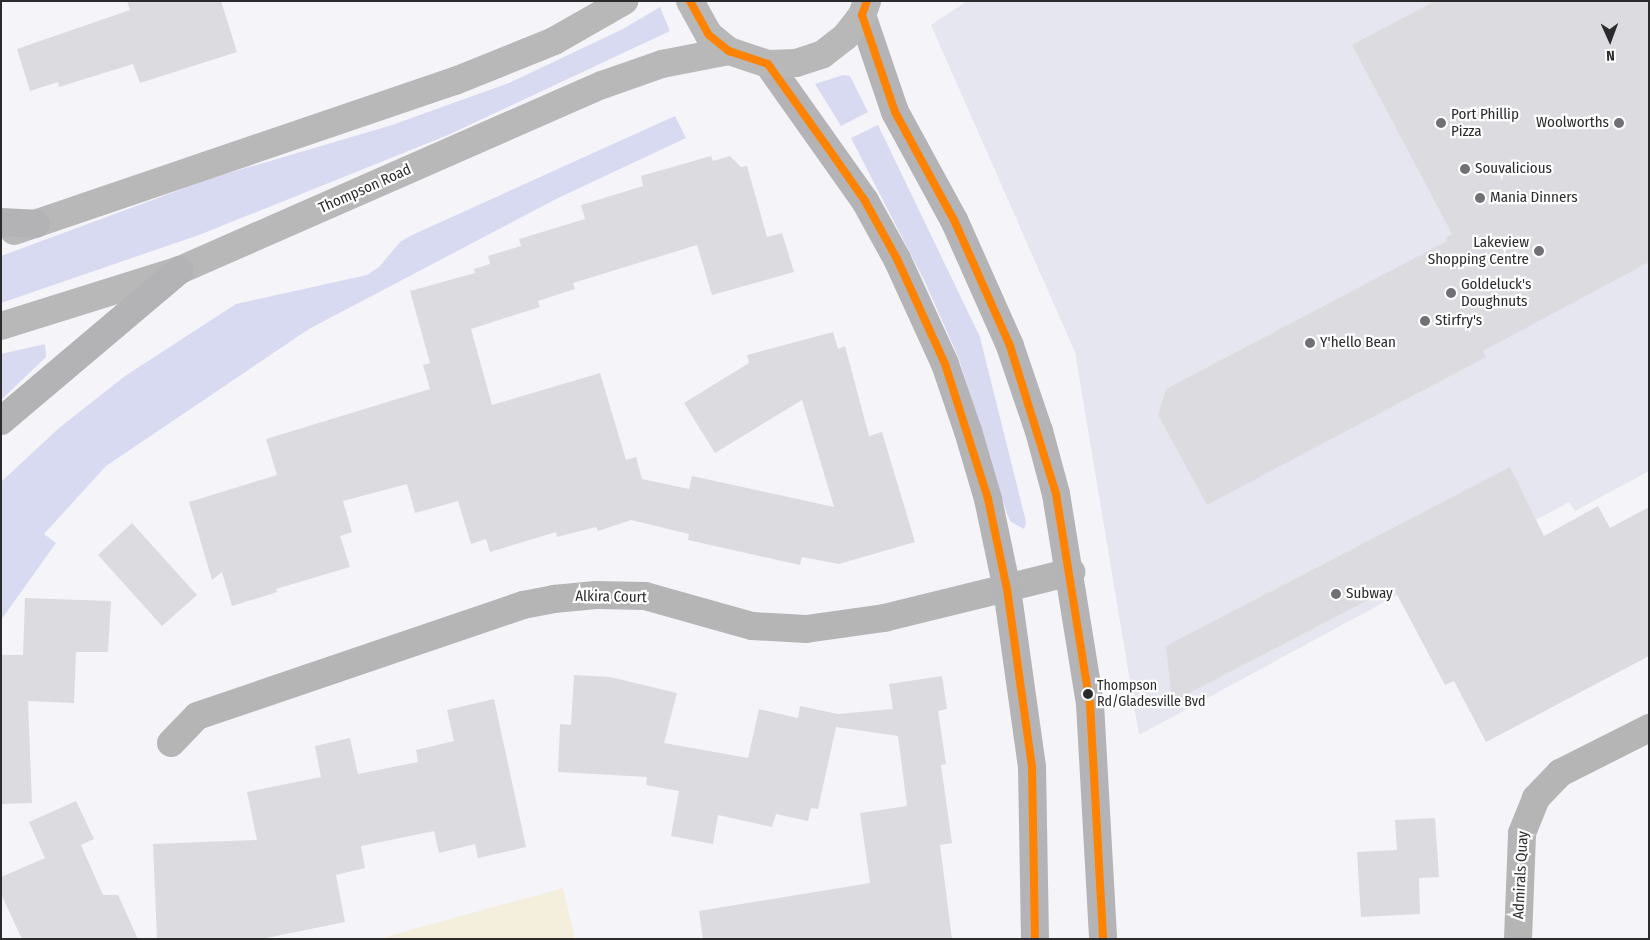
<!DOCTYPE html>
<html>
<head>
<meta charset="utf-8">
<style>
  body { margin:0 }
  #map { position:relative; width:1650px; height:940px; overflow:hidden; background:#f4f4f9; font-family:"Fira Sans Condensed",sans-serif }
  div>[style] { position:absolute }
  .built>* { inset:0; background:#e5e6f0 }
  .green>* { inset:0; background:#d8daf2 }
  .sand>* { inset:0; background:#f4efdc }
  .building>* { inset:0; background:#dcdce0 }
  .street>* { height:28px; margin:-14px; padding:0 14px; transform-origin:14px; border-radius:14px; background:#b6b5b6 }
  .secondary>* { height:28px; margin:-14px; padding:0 14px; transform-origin:14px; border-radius:14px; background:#b4b4b6 }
  .primary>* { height:28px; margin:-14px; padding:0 14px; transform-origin:14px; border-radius:14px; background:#b8b8b9 }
  .highway>* { height:28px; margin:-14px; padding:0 14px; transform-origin:14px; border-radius:14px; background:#b3b3b5 }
  .bus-1>* { height:8px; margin:-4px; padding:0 4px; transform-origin:4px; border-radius:4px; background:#ff8200 }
  .dots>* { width:14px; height:14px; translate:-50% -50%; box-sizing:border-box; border:2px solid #fff; border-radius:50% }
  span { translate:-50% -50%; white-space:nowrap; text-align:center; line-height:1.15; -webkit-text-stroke:4.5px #fff; paint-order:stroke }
  .bus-label { font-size:14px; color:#2b2b2e }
  .left { translate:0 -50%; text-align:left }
  .poi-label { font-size:15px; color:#2b2b2e }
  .right { translate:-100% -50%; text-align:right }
  .street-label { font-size:15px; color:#2b2b2e }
  .frame { position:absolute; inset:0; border:2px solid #2b2b2e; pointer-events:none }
  .north { position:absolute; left:1585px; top:15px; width:50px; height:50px; -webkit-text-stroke:4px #fff; paint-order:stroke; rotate:178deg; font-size:14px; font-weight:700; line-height:20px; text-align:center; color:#2b2b2e }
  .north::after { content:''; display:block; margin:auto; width:18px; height:22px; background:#2b2b2e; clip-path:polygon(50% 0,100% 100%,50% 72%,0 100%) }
</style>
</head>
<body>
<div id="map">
  <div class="built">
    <i style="clip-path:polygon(967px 1px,1649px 1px,1649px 471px,1575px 511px,1569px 502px,1139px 735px,1075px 352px,931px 25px)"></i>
  </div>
  <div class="green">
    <i style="clip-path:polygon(660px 7px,670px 31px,448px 135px,199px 235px,1px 303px,1px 256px,212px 178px,392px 125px,509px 83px,623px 29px)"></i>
    <i style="clip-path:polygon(843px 75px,850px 76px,868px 112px,841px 126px,815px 84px)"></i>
    <i style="clip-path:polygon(675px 116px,686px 138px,558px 198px,309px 329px,106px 466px,44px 534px,56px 543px,1px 620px,1px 482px,59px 428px,125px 376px,236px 304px,367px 275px,379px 267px,400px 242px,412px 235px)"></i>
    <i style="clip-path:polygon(878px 125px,980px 337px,1026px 522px,1024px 529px,1011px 522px,1007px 514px,959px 359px,925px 282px,851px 138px)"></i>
    <i style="clip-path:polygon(45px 344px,46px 357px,1px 400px,1px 354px)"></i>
  </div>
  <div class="sand">
    <i style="clip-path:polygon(563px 888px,575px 939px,378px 939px)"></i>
  </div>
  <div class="building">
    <i style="clip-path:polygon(127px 1px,221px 1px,237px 52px,140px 83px,133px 64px,59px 87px,58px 82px,30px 91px,17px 49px,130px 10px)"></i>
    <i style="clip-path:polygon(1435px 1px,1649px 1px,1649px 262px,1483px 351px,1486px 357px,1207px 505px,1158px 415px,1166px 389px,1447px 241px,1445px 238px,1452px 234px,1352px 45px)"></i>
    <i style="clip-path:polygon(711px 156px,713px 161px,730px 156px,741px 167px,747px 166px,767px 237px,782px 233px,794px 272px,712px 295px,697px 245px,573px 283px,575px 289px,538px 301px,540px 307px,471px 329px,492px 405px,600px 373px,626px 460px,636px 457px,642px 479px,689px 489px,692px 476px,834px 507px,802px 400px,715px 453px,684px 403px,749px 363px,747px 355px,833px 332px,838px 349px,845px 346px,869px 436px,882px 432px,915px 542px,839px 564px,802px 557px,800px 565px,688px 540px,689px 534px,631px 520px,598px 531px,596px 527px,557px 537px,556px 532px,490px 552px,486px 539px,471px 544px,458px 501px,415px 513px,407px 484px,343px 501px,352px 532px,340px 536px,350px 567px,276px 589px,277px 592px,232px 606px,222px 572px,212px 580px,189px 502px,277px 475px,266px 439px,430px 389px,423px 365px,430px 363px,410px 291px,475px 273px,474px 269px,490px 264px,488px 256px,521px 246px,519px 239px,585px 219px,581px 205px,643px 186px,641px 176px)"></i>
    <i style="clip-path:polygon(1510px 467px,1544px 536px,1598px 506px,1610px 528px,1649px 507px,1649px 656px,1486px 742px,1454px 681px,1445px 685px,1393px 587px,1172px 702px,1166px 646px)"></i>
    <i style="clip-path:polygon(132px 523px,197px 595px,162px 626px,98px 555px)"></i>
    <i style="clip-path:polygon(25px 598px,111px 601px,108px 652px,76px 652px,74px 703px,28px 701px,32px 803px,1px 804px,1px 655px,23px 655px)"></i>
    <i style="clip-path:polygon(574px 675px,610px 677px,677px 693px,664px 743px,748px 758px,759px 709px,798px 718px,800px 706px,838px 714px,893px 709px,889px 684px,942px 676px,947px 709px,938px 711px,946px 764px,941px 765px,952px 843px,940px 845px,952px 939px,703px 939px,699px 911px,870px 883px,860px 813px,907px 806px,898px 736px,836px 727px,818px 809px,811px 808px,808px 821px,776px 814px,772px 827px,718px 815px,713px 844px,671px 836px,679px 791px,646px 785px,647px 777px,558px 772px,560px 724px,571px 725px)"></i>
    <i style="clip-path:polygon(494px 699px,526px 847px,478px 858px,475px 844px,439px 853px,434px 831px,361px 846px,365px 868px,336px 875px,345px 922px,261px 939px,157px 939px,153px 844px,257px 840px,247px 792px,321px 777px,315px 746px,350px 738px,358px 774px,418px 762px,416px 750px,454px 741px,447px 710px)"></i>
    <i style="clip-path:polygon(76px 801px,94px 839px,81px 845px,103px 895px,118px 895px,138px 939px,22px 939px,1px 894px,1px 877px,45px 858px,29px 822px)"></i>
    <i style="clip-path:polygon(1435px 818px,1439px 877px,1419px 878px,1420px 914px,1361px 917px,1357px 852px,1397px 850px,1395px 820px)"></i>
  </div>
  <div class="street">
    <i style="left:171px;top:743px;width:37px;rotate:-46deg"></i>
    <i style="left:197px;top:716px;width:344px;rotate:-18.8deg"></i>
    <i style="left:523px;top:605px;width:32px;rotate:-11deg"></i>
    <i style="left:554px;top:599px;width:42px;rotate:-5.4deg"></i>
    <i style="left:596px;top:595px;width:49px;rotate:1.2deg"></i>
    <i style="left:645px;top:596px;width:111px;rotate:15.7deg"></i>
    <i style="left:752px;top:626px;width:54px;rotate:3.2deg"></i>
    <i style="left:806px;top:629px;width:79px;rotate:-8deg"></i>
    <i style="left:884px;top:618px;width:193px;rotate:-13.8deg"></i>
    <i style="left:1518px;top:939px;width:106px;rotate:-87.8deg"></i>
    <i style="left:1522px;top:833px;width:38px;rotate:-68deg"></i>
    <i style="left:1536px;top:798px;width:35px;rotate:-46deg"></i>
    <i style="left:1560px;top:773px;width:100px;rotate:-26.8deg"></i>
  </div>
  <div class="secondary">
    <i style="left:862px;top:15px;width:102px;rotate:71.2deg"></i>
    <i style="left:895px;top:112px;width:123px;rotate:61.4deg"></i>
    <i style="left:954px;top:220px;width:138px;rotate:66deg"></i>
    <i style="left:1010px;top:346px;width:90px;rotate:71.2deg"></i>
    <i style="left:1039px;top:431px;width:65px;rotate:74.9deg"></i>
    <i style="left:1056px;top:494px;width:213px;rotate:80.8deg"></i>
    <i style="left:1090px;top:704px;width:235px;rotate:86.8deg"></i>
    <i style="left:768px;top:64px;width:168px;rotate:54.7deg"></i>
    <i style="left:865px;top:201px;width:66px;rotate:61.1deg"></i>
    <i style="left:897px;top:259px;width:115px;rotate:65.4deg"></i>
    <i style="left:945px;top:364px;width:71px;rotate:71.1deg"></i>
    <i style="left:968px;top:431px;width:71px;rotate:73.6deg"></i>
    <i style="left:988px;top:499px;width:92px;rotate:78.1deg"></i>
    <i style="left:1007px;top:589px;width:180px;rotate:82deg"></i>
    <i style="left:1032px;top:767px;width:172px;rotate:89deg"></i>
  </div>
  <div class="primary">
    <i style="left:690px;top:1px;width:39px;rotate:61deg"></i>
    <i style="left:709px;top:35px;width:26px;rotate:39deg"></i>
    <i style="left:729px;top:51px;width:41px;rotate:18.4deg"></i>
    <i style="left:768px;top:64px;width:28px;rotate:-2deg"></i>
    <i style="left:796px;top:63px;width:28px;rotate:-18deg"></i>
    <i style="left:823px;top:54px;width:28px;rotate:-38deg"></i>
    <i style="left:845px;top:37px;width:28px;rotate:-52deg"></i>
    <i style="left:862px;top:15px;width:15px;rotate:-70deg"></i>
    <i style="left:14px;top:231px;width:466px;rotate:-18.8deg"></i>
    <i style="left:455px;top:81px;width:107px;rotate:-22deg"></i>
    <i style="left:554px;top:41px;width:81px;rotate:-29.7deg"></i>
    <i style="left:1px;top:326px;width:188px;rotate:-17.4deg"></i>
    <i style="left:180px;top:270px;width:461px;rotate:-23.7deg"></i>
    <i style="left:602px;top:85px;width:64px;rotate:-19.3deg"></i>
    <i style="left:662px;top:64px;width:68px;rotate:-11deg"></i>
  </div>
  <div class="highway">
    <i style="left:1px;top:222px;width:35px;rotate:3deg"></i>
    <i style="left:1px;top:421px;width:234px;rotate:-40.2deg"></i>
  </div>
  <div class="bus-1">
    <i style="left:690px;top:1px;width:39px;rotate:61deg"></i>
    <i style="left:709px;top:35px;width:26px;rotate:39deg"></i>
    <i style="left:729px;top:51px;width:41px;rotate:18.4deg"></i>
    <i style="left:768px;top:64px;width:100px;rotate:54.4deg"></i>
    <i style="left:826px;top:145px;width:68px;rotate:55.1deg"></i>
    <i style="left:865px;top:201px;width:66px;rotate:61.1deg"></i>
    <i style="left:897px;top:259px;width:115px;rotate:65.4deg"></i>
    <i style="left:945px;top:364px;width:142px;rotate:72.3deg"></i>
    <i style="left:988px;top:499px;width:92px;rotate:78.1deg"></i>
    <i style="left:1007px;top:589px;width:180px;rotate:82deg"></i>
    <i style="left:1032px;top:767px;width:172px;rotate:89deg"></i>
    <i style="left:867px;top:1px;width:15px;rotate:110deg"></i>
    <i style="left:862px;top:15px;width:102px;rotate:71.2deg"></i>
    <i style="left:895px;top:112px;width:123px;rotate:61.4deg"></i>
    <i style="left:954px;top:220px;width:138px;rotate:66deg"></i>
    <i style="left:1010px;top:346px;width:155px;rotate:72.7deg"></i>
    <i style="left:1056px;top:494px;width:213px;rotate:80.8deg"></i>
    <i style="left:1090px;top:704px;width:235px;rotate:86.8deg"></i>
  </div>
  <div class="dots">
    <i style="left:1441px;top:123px;background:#717175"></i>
    <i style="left:1619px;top:123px;background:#717175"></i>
    <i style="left:1465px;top:169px;background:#717175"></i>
    <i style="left:1480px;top:198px;background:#717175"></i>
    <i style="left:1539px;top:251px;background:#717175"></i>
    <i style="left:1451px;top:293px;background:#717175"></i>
    <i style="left:1425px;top:321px;background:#717175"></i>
    <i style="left:1310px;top:343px;background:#717175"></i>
    <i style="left:1336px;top:594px;background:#717175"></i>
    <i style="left:1088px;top:694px;background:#2b2b2e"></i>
  </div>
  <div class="bus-label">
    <span class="left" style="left:1097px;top:694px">Thompson<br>Rd/Gladesville Bvd</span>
  </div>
  <div class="poi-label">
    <span class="left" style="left:1451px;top:123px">Port Phillip<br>Pizza</span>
    <span class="right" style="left:1609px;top:123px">Woolworths</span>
    <span class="left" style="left:1475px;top:169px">Souvalicious</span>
    <span class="left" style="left:1490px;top:198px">Mania Dinners</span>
    <span class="right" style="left:1529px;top:251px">Lakeview<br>Shopping Centre</span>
    <span class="left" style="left:1461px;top:293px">Goldeluck's<br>Doughnuts</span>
    <span class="left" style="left:1435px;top:321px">Stirfry's</span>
    <span class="left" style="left:1320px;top:343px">Y'hello Bean</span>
    <span class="left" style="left:1346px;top:594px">Subway</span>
  </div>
  <div class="street-label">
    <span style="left:365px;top:189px;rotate:-24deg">Thompson Road</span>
    <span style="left:611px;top:597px;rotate:1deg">Alkira Court</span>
    <span style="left:1521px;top:875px;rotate:-87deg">Admirals Quay</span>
  </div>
  <div class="frame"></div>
  <div class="north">N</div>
</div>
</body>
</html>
